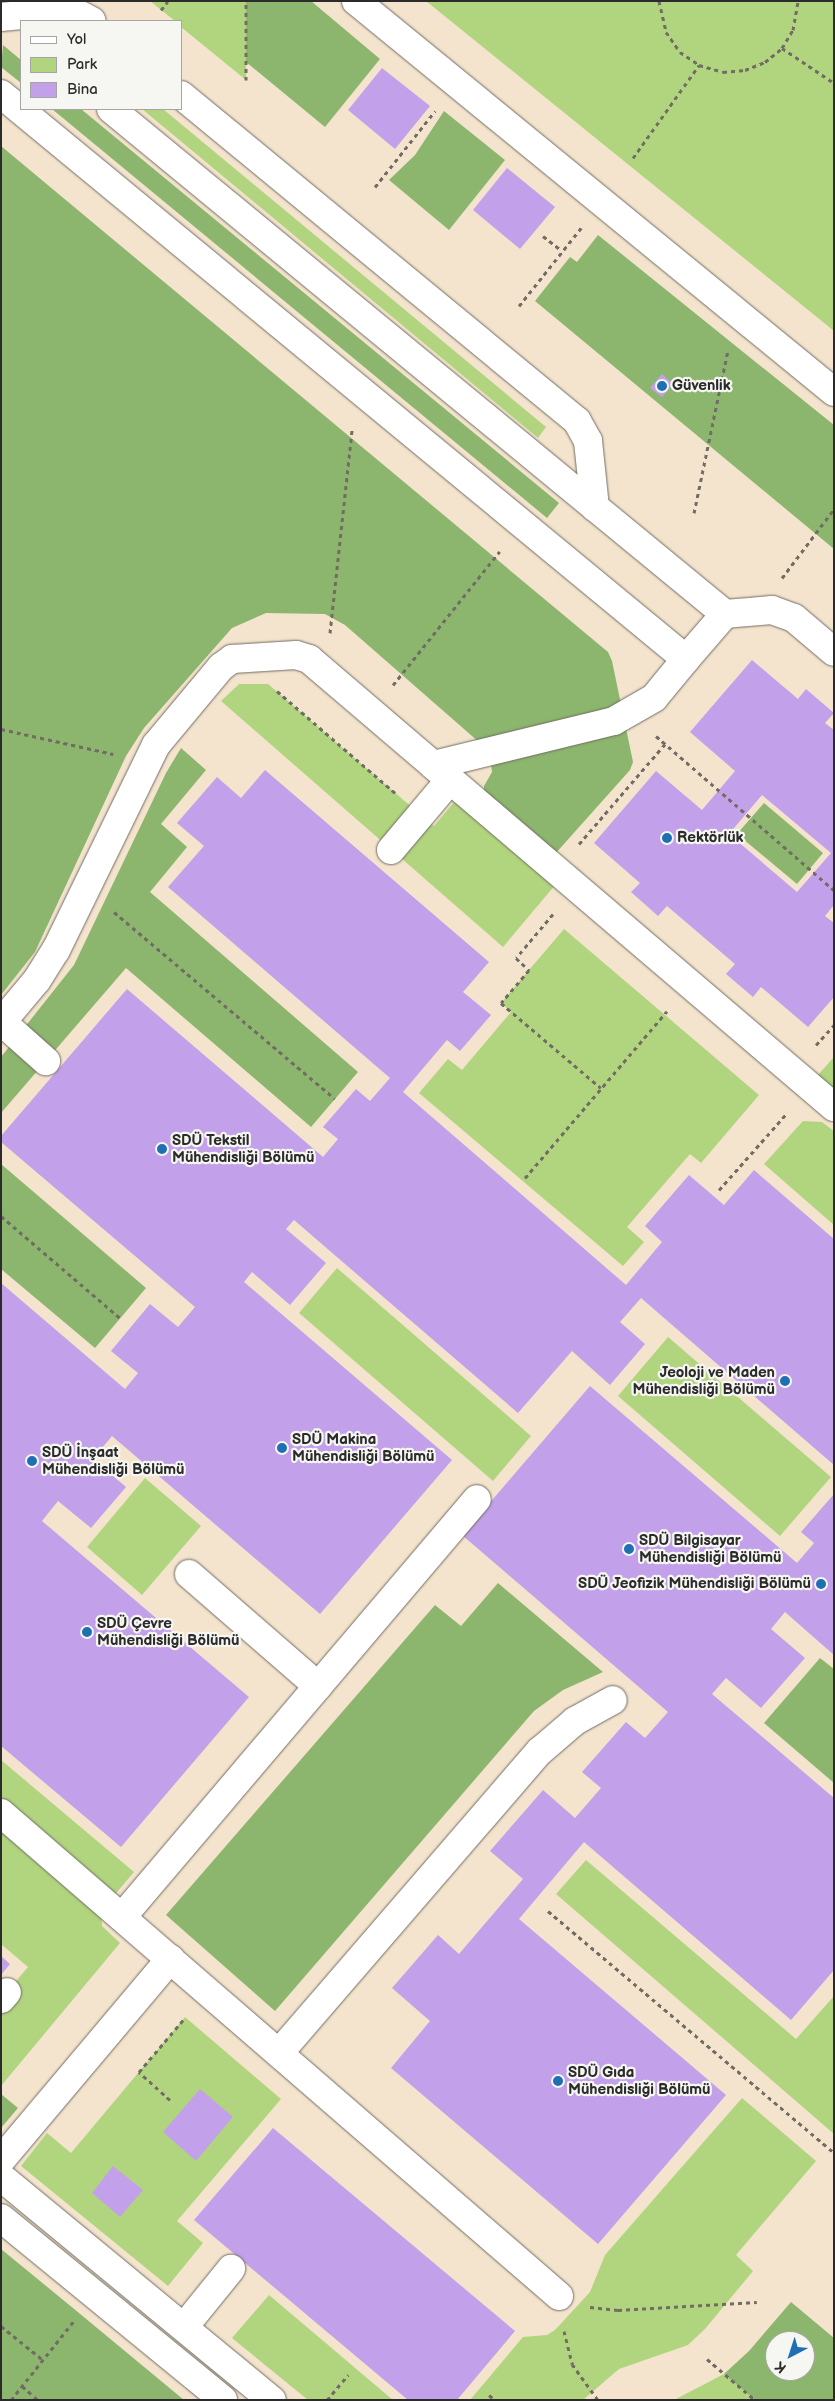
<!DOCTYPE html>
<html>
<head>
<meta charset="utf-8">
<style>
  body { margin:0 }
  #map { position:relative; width:835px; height:2401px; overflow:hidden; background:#f4e4cd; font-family:"Balsamiq Sans",sans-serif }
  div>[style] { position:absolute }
  .green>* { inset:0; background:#b1d57e }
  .forest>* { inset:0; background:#8cb66d }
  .building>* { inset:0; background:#c2a0ea }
  .path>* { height:3px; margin-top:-1.5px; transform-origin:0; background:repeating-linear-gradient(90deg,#716c64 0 4px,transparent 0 8px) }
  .roads { filter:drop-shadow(0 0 1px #716c64) drop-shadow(0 0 1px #716c64) }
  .minor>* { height:28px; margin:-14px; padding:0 14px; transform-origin:14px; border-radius:14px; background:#fff }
  .dots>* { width:14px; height:14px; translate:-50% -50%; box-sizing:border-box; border:2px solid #f6f6f2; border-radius:50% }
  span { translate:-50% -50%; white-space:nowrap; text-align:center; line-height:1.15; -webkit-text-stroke:4.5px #f6f6f2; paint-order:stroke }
  .poi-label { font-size:15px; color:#2b2b2b; font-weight:700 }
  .left { translate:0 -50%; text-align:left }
  .right { translate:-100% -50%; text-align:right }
  .frame { position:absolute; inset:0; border:2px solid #2b2b2b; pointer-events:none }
  .legend { position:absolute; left:20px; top:20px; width:162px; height:90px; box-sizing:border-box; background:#f6f6f2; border:1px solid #a5a5a2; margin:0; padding:6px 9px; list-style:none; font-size:15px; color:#2b2b2b }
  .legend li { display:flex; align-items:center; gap:10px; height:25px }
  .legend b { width:25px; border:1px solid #a5a5a2 }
  .north { position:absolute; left:765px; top:2331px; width:50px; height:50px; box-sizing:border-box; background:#f6f6f2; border:1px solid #a5a5a2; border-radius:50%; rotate:220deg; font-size:14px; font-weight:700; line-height:20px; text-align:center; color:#2b2b2b }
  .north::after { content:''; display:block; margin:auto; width:18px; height:22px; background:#1f6fb2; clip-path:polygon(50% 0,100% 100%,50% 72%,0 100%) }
</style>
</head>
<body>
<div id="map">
  <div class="green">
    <i style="clip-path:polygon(150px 1px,246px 1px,246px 80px,181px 27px,181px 21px,175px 21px)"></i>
    <i style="clip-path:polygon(426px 1px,834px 1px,834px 331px,776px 284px)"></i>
    <i style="clip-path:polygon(142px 109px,163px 109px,546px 427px,538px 438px)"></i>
    <i style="clip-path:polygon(239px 684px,268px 684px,434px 826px,455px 801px,556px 884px,503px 947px,221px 701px)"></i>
    <i style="clip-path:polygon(564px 929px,759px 1095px,701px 1163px,690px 1154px,627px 1227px,644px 1242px,623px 1266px,419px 1093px,448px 1059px,462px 1070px,511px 1012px,501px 1003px)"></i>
    <i style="clip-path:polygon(834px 1057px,834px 1090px,817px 1076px)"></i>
    <i style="clip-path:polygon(803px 1121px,822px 1122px,834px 1131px,834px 1225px,764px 1164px)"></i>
    <i style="clip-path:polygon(337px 1268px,531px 1436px,493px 1481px,299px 1313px)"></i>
    <i style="clip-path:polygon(668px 1337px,831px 1477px,780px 1536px,618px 1396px)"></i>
    <i style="clip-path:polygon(145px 1478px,201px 1526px,142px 1595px,87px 1547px)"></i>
    <i style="clip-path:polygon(1px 1760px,134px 1872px,101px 1911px,102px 1926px,120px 1943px,1px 2086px,1px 1999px,28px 1967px,1px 1944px)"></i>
    <i style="clip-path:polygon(586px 1860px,796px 2039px,834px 1996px,834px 2134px,556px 1894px)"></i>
    <i style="clip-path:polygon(185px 2017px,281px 2099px,177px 2221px,203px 2243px,168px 2286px,21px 2166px,47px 2133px,71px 2153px)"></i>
    <i style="clip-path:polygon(742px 2098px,816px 2161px,736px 2255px,753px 2271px,705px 2329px,688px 2345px,619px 2369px,583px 2400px,470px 2400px,523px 2337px,547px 2335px,555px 2330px,590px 2292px,605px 2255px)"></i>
    <i style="clip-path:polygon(269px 2295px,393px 2400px,308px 2400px,232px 2338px)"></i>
    <i style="clip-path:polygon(724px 2374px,755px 2400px,674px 2400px)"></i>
  </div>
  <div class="forest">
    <i style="clip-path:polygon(246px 1px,311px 1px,380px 59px,325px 127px,246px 62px)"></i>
    <i style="clip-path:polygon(3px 45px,21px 60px,21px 83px,1px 67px)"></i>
    <i style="clip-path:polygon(52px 109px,81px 109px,559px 503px,547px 518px)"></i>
    <i style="clip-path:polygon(444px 111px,505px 160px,449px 230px,389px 180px,415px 155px)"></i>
    <i style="clip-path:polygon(1px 146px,608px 652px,612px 661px,633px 762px,630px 770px,555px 854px,484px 793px,484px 786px,492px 772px,490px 756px,480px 743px,345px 625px,325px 614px,266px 613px,232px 628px,144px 728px,126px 756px,35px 952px,1px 995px)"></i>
    <i style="clip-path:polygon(598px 235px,834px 425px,834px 549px,535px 301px,570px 257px,577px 262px)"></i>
    <i style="clip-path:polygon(181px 748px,206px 770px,161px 824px,187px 847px,150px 892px,358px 1072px,311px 1127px,126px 968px,1px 1113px,1px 1057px,74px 965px,166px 773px)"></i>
    <i style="clip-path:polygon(764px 803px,823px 853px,797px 884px,737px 834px)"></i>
    <i style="clip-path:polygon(1px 1164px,146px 1288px,95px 1348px,1px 1269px)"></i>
    <i style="clip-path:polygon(498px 1583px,603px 1672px,563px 1690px,534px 1711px,275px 2011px,166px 1915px,435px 1605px,461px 1626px)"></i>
    <i style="clip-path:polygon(820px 1658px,834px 1669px,834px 1783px,764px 1723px)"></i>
    <i style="clip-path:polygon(1px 2094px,18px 2108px,1px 2128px)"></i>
    <i style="clip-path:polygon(1px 2249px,79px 2313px,184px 2400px,1px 2400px)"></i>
    <i style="clip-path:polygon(evenodd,791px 2302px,834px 2338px,834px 2400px,755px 2400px,724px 2374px,749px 2351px,791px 2302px,775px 2341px,805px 2341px,805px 2371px,775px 2371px,775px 2341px)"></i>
  </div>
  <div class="building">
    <i style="clip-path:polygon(382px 68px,430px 106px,395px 149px,348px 110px)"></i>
    <i style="clip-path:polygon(507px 168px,555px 207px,520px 249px,473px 210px)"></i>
    <i style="clip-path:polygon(662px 374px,673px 384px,662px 397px,650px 388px)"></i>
    <i style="clip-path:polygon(evenodd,752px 660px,798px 699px,806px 689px,834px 713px,825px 723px,834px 730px,834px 905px,825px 916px,834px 923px,834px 997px,808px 1027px,761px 987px,753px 997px,726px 974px,735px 964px,667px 906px,658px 916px,631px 892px,640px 883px,594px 843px,656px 771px,702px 810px,735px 771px,690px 732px,752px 660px,762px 795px,831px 853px,797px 892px,729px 834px,762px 795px)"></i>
    <i style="clip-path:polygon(265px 770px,489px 962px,463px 992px,491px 1015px,460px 1051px,447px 1040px,403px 1092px,626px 1285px,662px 1242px,645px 1226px,689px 1175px,724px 1205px,754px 1170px,834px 1239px,834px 1465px,641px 1298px,620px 1322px,645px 1344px,610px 1385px,572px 1351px,518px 1413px,294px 1220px,286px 1229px,326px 1263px,290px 1305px,252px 1272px,244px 1282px,452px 1460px,320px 1614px,112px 1436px,93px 1459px,126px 1487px,91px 1528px,58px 1501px,42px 1521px,249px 1697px,121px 1847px,1px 1746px,1px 1283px,125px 1389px,138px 1373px,111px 1351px,150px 1304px,178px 1327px,195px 1307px,1px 1142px,1px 1136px,127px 989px,323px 1157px,338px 1139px,323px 1127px,356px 1089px,370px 1101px,390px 1078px,168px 887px,204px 846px,177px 823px,217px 777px,241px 798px)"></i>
    <i style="clip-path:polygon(590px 1386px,797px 1563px,814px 1543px,801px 1532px,834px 1494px,834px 1655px,785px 1612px,771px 1629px,805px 1658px,761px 1708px,726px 1678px,712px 1694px,834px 1798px,834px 1970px,791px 2020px,584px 1842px,519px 1919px,726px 2095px,598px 2244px,391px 2068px,430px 2021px,392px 1988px,438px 1935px,459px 1954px,523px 1879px,490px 1851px,543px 1790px,575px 1818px,601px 1788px,582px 1772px,626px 1722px,645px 1738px,668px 1712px,462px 1535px)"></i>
    <i style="clip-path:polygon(1px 1956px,10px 1964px,1px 1975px)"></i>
    <i style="clip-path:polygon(200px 2089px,233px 2117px,196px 2161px,163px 2132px)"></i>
    <i style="clip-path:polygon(273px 2128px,515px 2331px,457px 2400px,408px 2400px,194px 2220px)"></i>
    <i style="clip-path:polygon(113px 2166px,143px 2190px,120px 2217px,92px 2193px)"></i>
  </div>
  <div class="path">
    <i style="left:659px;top:1px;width:32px;rotate:77deg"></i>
    <i style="left:666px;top:32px;width:24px;rotate:55deg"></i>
    <i style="left:680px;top:52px;width:23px;rotate:34deg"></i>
    <i style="left:699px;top:65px;width:25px;rotate:16deg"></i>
    <i style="left:723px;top:72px;width:22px;rotate:-5deg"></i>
    <i style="left:745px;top:70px;width:22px;rotate:-22deg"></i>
    <i style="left:765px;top:62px;width:22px;rotate:-39deg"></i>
    <i style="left:782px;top:48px;width:21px;rotate:-59deg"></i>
    <i style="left:793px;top:30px;width:29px;rotate:-80deg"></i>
    <i style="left:161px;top:10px;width:11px;rotate:-52deg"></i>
    <i style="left:782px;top:48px;width:63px;rotate:33.9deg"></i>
    <i style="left:246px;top:80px;width:79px;rotate:-90deg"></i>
    <i style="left:633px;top:158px;width:114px;rotate:-54.6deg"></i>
    <i style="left:375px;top:187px;width:97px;rotate:-51.7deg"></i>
    <i style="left:543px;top:236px;width:24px;rotate:38deg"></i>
    <i style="left:519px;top:306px;width:100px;rotate:-51.5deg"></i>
    <i style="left:694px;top:513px;width:167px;rotate:-78.2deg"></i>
    <i style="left:782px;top:578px;width:86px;rotate:-53deg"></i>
    <i style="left:330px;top:633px;width:204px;rotate:-83.8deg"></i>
    <i style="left:393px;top:685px;width:171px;rotate:-51.4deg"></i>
    <i style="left:277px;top:691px;width:156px;rotate:40.8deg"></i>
    <i style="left:1px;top:729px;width:115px;rotate:12.6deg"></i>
    <i style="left:656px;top:736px;width:235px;rotate:40.9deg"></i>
    <i style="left:579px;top:844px;width:132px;rotate:-49.3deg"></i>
    <i style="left:114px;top:912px;width:289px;rotate:40.2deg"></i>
    <i style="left:553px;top:914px;width:57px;rotate:130.1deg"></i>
    <i style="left:516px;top:958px;width:18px;rotate:43deg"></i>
    <i style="left:529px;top:970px;width:43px;rotate:130.3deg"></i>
    <i style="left:501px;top:1003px;width:131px;rotate:40.4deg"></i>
    <i style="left:816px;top:1045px;width:27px;rotate:-48deg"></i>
    <i style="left:525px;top:1178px;width:219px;rotate:-49.6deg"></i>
    <i style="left:719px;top:1190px;width:104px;rotate:-48.5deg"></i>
    <i style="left:1px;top:1216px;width:157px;rotate:40.6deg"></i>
    <i style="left:548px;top:1911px;width:375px;rotate:40.2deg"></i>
    <i style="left:170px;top:2100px;width:42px;rotate:-137.9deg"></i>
    <i style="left:139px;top:2072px;width:70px;rotate:-49.7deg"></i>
    <i style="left:590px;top:2307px;width:28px;rotate:6deg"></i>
    <i style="left:618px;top:2310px;width:139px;rotate:-3.3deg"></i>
    <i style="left:1px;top:2326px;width:54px;rotate:39deg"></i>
    <i style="left:564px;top:2331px;width:34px;rotate:76deg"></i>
    <i style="left:572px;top:2364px;width:44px;rotate:54.2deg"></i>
    <i style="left:707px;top:2359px;width:63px;rotate:40.5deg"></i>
    <i style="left:22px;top:2386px;width:21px;rotate:41deg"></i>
    <i style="left:489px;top:2395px;width:8px;rotate:40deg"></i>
    <i style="left:11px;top:2400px;width:100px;rotate:-51.5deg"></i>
    <i style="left:327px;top:2400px;width:33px;rotate:-50deg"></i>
  </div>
  <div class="roads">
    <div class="minor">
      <i style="left:356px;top:1px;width:618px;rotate:39.28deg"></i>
      <i style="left:1px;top:17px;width:62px;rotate:-5.5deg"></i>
      <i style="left:63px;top:11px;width:10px"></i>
      <i style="left:73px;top:11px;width:21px;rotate:28deg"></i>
      <i style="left:1px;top:94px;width:888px;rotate:39.52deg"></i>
      <i style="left:686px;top:659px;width:60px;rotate:-49.1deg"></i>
      <i style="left:725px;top:614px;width:47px;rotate:-4.9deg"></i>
      <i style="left:772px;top:610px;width:23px;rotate:20deg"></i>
      <i style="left:794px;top:618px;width:52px;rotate:40.4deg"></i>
      <i style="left:181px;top:95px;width:513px;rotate:39.46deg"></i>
      <i style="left:577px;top:421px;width:23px;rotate:61deg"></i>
      <i style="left:588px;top:441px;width:67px;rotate:84deg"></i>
      <i style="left:111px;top:109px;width:795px;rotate:39.44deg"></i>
      <i style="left:686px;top:659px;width:50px;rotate:129.4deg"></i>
      <i style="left:654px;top:698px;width:46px;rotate:150.1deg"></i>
      <i style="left:614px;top:721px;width:186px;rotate:166.3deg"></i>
      <i style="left:433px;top:765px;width:527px;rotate:40.46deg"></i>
      <i style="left:391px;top:850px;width:92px;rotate:-49.9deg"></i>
      <i style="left:2px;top:1022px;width:59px;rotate:41.6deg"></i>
      <i style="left:1px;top:1023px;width:56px;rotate:-50.1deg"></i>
      <i style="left:37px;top:980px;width:36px;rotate:-58deg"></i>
      <i style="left:56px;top:950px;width:228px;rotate:-64deg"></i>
      <i style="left:156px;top:745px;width:102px;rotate:-50.2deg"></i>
      <i style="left:221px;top:667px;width:14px;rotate:-36deg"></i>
      <i style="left:232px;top:659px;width:64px;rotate:-3.6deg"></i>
      <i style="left:296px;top:655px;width:14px;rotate:17deg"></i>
      <i style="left:309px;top:659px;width:163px;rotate:40.5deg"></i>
      <i style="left:189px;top:1574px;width:171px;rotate:41deg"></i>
      <i style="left:1px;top:1813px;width:738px;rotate:40.88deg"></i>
      <i style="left:122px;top:1917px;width:548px;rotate:-49.66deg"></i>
      <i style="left:1px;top:1999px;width:9px;rotate:-49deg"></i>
      <i style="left:279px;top:2053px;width:399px;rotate:-49.2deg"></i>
      <i style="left:540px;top:1751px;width:46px;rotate:-40.6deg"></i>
      <i style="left:575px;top:1721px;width:43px;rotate:-28.9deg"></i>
      <i style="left:1px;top:2160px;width:263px;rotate:-49.9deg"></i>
      <i style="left:1px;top:2177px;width:351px;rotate:39.5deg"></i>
      <i style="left:1px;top:2218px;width:287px;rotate:39.3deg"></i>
      <i style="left:184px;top:2327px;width:75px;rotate:-51deg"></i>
    </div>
  </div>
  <div class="dots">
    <i style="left:662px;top:386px;background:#1f6fb2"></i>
    <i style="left:667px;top:838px;background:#1f6fb2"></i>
    <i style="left:162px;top:1149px;background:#1f6fb2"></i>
    <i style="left:785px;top:1381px;background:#1f6fb2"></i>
    <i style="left:282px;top:1448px;background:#1f6fb2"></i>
    <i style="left:32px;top:1461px;background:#1f6fb2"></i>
    <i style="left:629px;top:1549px;background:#1f6fb2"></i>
    <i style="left:821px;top:1584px;background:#1f6fb2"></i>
    <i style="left:87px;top:1632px;background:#1f6fb2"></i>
    <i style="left:558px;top:2081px;background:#1f6fb2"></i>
  </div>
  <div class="poi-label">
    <span class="left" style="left:672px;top:386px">Güvenlik</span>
    <span class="left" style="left:677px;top:838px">Rektörlük</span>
    <span class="left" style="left:172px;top:1149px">SDÜ Tekstil<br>Mühendisliği Bölümü</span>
    <span class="right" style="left:775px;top:1381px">Jeoloji ve Maden<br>Mühendisliği Bölümü</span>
    <span class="left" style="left:292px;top:1448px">SDÜ Makina<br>Mühendisliği Bölümü</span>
    <span class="left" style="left:42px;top:1461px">SDÜ İnşaat<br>Mühendisliği Bölümü</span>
    <span class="left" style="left:639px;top:1549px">SDÜ Bilgisayar<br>Mühendisliği Bölümü</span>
    <span class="right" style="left:811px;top:1584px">SDÜ Jeofizik Mühendisliği Bölümü</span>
    <span class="left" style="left:97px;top:1632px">SDÜ Çevre<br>Mühendisliği Bölümü</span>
    <span class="left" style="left:568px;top:2081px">SDÜ Gıda<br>Mühendisliği Bölümü</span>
  </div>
  <div class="frame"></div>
  <ul class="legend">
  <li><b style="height:6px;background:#fff"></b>Yol</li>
  <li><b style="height:14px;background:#b1d57e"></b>Park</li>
  <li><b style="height:14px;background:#c2a0ea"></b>Bina</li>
  </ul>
  <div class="north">K</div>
</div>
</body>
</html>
